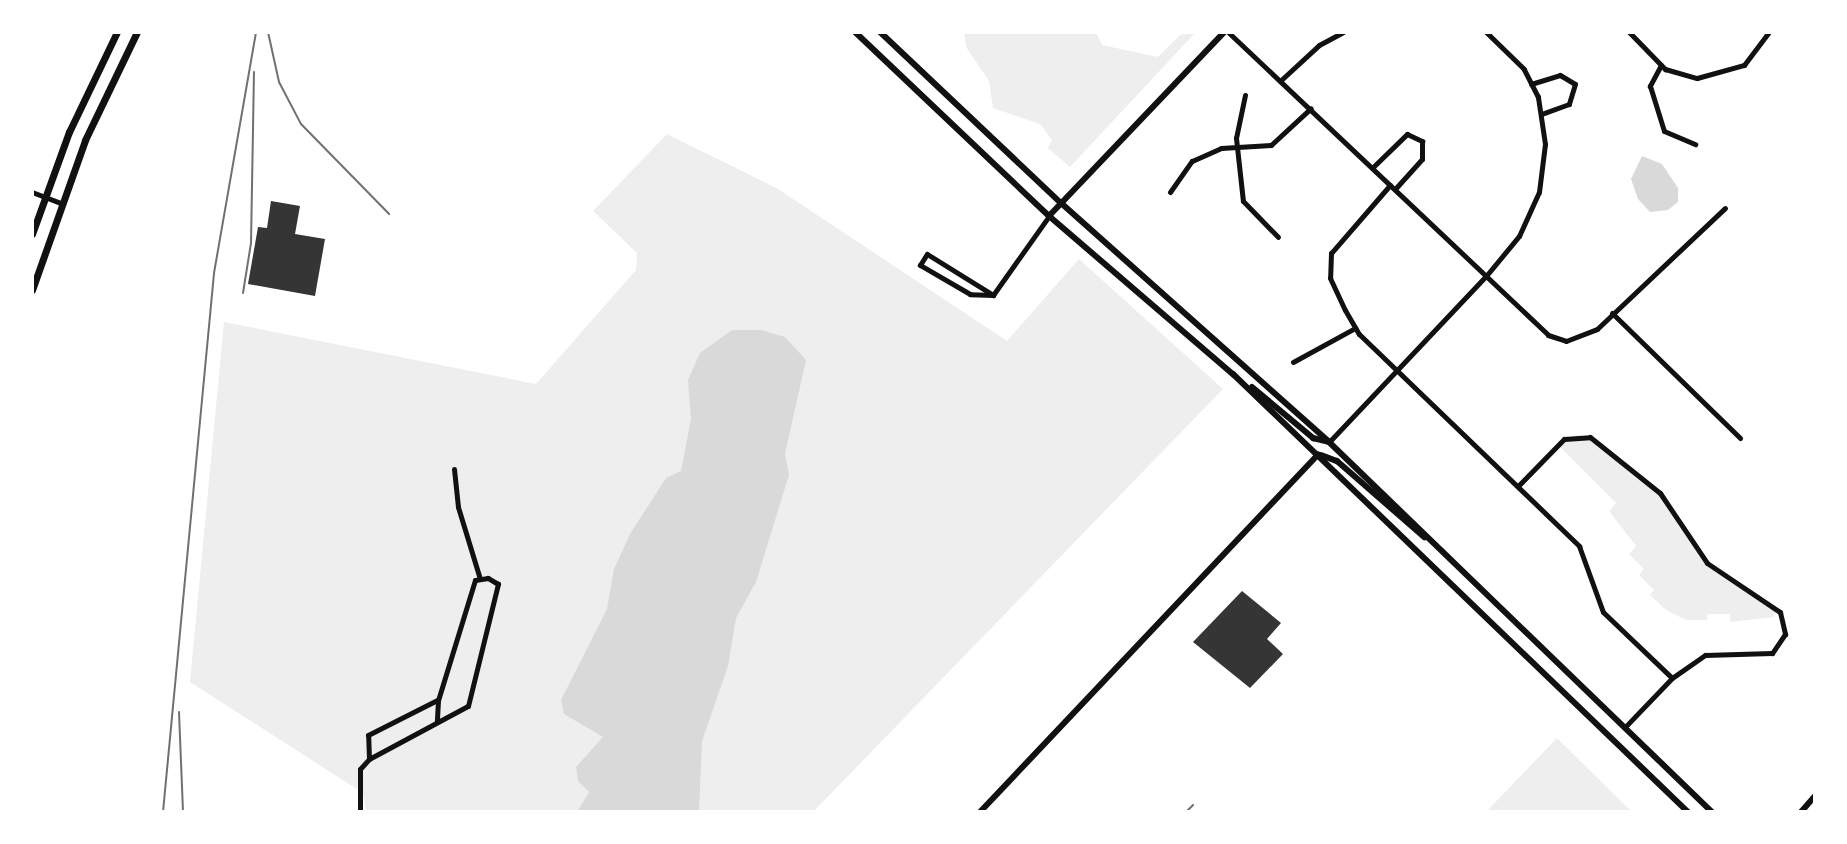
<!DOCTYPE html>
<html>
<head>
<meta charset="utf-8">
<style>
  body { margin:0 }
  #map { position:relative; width:1847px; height:844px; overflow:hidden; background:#fff; font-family:"PT Serif",serif }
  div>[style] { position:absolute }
  .green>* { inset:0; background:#eee }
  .water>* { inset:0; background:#d9d9d9 }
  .building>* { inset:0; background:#353535 }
  .minor>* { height:5px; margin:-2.5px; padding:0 2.5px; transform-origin:2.5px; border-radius:2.5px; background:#111 }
  .tertiary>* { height:6px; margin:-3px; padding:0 3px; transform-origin:3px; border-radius:3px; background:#111 }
  .secondary>* { height:6px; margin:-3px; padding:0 3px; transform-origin:3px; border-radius:3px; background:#111 }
  .primary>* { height:7px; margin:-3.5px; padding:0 3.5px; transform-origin:3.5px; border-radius:3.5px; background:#111 }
  .rail>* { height:2px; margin:-1px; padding:0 1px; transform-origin:1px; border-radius:1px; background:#707070 }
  span { translate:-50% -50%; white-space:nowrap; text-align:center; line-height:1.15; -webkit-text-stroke:7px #fff; paint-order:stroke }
  .frame { position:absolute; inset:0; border:34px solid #fff; pointer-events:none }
</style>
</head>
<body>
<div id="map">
  <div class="green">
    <i style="clip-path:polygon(964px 32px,1096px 32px,1102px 45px,1158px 57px,1180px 35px,1195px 33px,1070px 167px,1048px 148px,1052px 140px,1040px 124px,993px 108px,989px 81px,966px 47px)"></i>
    <i style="clip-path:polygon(667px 134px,778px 189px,1007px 341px,1079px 259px,1223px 389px,813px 812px,366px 812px,363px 793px,190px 682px,224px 322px,536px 384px,636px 270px,637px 253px,593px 211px)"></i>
    <i style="clip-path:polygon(1576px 435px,1590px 437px,1660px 493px,1707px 563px,1775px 609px,1774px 617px,1730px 622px,1730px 614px,1708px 614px,1707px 620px,1686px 620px,1666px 610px,1650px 595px,1654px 590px,1639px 575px,1644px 569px,1629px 554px,1636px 546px,1609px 511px,1616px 503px,1558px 445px)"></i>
    <i style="clip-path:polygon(1557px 738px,1568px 749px,1632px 812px,1486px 812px)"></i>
  </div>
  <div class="water">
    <i style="clip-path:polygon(1642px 156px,1662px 164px,1678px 188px,1678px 202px,1668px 210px,1650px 212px,1638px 199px,1631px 179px)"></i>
    <i style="clip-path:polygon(732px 330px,761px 330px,785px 337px,806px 360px,785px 454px,789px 475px,756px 582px,736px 618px,728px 666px,702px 741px,699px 812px,577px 812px,589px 792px,578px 781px,576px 767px,603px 737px,564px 714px,561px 700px,607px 609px,614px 569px,630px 534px,666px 478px,681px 471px,691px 419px,688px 380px,700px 353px)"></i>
  </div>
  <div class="building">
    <i style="clip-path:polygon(271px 201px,300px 206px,295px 234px,325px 239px,315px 296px,248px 284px,258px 227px,267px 228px)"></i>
    <i style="clip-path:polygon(1242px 591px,1281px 623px,1267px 639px,1283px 654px,1250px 688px,1193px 642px)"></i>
  </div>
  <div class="minor">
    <i style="left:1228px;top:32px;width:441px;rotate:43.4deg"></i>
    <i style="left:1548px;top:335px;width:19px;rotate:18deg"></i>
    <i style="left:1566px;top:341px;width:33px;rotate:-21deg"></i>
    <i style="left:1597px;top:329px;width:176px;rotate:-43.4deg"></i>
    <i style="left:1629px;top:32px;width:52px;rotate:45.8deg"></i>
    <i style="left:1665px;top:69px;width:33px;rotate:16deg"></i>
    <i style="left:1697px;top:78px;width:49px;rotate:-15.5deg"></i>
    <i style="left:1744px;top:65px;width:41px;rotate:-52.9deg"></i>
    <i style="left:1661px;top:65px;width:24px;rotate:118deg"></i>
    <i style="left:1650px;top:86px;width:47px;rotate:72.7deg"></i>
    <i style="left:1664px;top:131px;width:34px;rotate:23deg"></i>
    <i style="left:1280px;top:81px;width:53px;rotate:-42.7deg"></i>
    <i style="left:1319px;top:45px;width:27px;rotate:-28deg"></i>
    <i style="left:1531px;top:84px;width:30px;rotate:-17deg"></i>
    <i style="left:1560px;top:75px;width:17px;rotate:31deg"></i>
    <i style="left:1575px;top:84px;width:21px;rotate:107deg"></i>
    <i style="left:1569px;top:104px;width:29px;rotate:160deg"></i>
    <i style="left:1245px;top:95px;width:44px;rotate:101.8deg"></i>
    <i style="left:1236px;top:138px;width:63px;rotate:83.7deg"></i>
    <i style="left:1243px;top:201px;width:50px;rotate:45.8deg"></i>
    <i style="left:1372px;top:168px;width:49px;rotate:-44.2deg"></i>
    <i style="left:1407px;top:134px;width:17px;rotate:25deg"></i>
    <i style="left:1422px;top:141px;width:18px;rotate:90deg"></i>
    <i style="left:1422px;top:159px;width:40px;rotate:132deg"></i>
    <i style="left:1390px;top:185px;width:90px;rotate:130.9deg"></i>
    <i style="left:1331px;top:253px;width:25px;rotate:92deg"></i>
    <i style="left:1330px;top:278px;width:35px;rotate:65deg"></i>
    <i style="left:1345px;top:310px;width:28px;rotate:60deg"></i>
    <i style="left:1359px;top:334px;width:306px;rotate:43.9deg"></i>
    <i style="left:1579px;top:546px;width:70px;rotate:70deg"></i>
    <i style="left:1603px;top:612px;width:95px;rotate:43.7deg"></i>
    <i style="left:32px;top:192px;width:31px;rotate:21deg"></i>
    <i style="left:1170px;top:192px;width:38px;rotate:-55deg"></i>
    <i style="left:1192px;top:161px;width:32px;rotate:-24deg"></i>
    <i style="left:1221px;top:148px;width:50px;rotate:-3.4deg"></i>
    <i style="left:1271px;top:145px;width:54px;rotate:-42.8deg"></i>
    <i style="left:993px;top:295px;width:23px;rotate:-178deg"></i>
    <i style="left:970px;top:294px;width:58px;rotate:-149.9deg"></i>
    <i style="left:920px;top:265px;width:13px;rotate:-58deg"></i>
    <i style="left:927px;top:254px;width:78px;rotate:31.8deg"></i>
    <i style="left:993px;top:295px;width:97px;rotate:-54.7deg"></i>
    <i style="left:1612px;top:313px;width:179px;rotate:44.3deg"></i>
    <i style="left:1293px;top:362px;width:71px;rotate:-28.7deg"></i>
    <i style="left:1329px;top:442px;width:228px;rotate:-46.6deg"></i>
    <i style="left:1486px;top:276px;width:52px;rotate:-50.5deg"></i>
    <i style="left:1519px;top:236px;width:48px;rotate:-65.6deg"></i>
    <i style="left:1539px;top:192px;width:48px;rotate:-82.9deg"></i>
    <i style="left:1545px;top:144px;width:48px;rotate:-98.5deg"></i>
    <i style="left:1538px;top:97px;width:31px;rotate:-117deg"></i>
    <i style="left:1524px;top:69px;width:53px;rotate:-135.8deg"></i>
    <i style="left:454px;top:469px;width:38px;rotate:84deg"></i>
    <i style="left:458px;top:507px;width:75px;rotate:73deg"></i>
    <i style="left:1518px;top:486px;width:66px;rotate:-45.6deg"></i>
    <i style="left:1564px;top:439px;width:26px;rotate:-4deg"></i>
    <i style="left:1590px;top:437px;width:90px;rotate:38.7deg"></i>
    <i style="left:1660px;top:493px;width:84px;rotate:56.1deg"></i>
    <i style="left:1707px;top:563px;width:88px;rotate:33.9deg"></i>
    <i style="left:1780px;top:612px;width:23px;rotate:77deg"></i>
    <i style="left:1785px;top:634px;width:23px;rotate:124deg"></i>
    <i style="left:1772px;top:653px;width:67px;rotate:178.3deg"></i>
    <i style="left:1705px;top:655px;width:40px;rotate:145.1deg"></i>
    <i style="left:1672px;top:678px;width:66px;rotate:133.8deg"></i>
    <i style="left:369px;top:759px;width:24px;rotate:-92deg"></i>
    <i style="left:368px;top:735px;width:77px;rotate:-26.9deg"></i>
    <i style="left:360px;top:812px;width:43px;rotate:-90deg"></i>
    <i style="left:360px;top:769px;width:13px;rotate:-48deg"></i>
    <i style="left:369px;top:759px;width:112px;rotate:-28.2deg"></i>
    <i style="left:468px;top:706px;width:126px;rotate:-76.2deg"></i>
    <i style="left:498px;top:584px;width:12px;rotate:-149deg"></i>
    <i style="left:488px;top:578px;width:13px;rotate:171deg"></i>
    <i style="left:475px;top:580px;width:126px;rotate:107.1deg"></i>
    <i style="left:438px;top:700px;width:22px;rotate:93deg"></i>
  </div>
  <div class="tertiary">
    <i style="left:1049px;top:216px;width:254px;rotate:-46.4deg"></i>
    <i style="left:980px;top:812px;width:492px;rotate:-46.6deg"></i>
    <i style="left:1801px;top:812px;width:21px;rotate:-49deg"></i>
  </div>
  <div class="secondary">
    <i style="left:855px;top:32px;width:267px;rotate:43.5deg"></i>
    <i style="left:1049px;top:216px;width:243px;rotate:40.7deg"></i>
    <i style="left:1233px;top:374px;width:632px;rotate:43.91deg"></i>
    <i style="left:880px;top:32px;width:249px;rotate:43.4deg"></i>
    <i style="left:1061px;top:203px;width:359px;rotate:41.7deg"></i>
    <i style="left:1329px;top:442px;width:533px;rotate:44.01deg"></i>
    <i style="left:1252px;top:387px;width:80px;rotate:39.9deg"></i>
    <i style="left:1313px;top:438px;width:16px;rotate:14deg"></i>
    <i style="left:1321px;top:455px;width:17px;rotate:21deg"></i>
    <i style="left:1337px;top:461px;width:116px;rotate:41.1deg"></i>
  </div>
  <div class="primary">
    <i style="left:32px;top:234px;width:109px;rotate:-70.1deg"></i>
    <i style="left:69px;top:132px;width:111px;rotate:-64.4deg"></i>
    <i style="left:32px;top:290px;width:159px;rotate:-70.5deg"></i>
    <i style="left:85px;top:140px;width:120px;rotate:-64.3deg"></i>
  </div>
  <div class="rail">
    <i style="left:268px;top:32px;width:51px;rotate:77.6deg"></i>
    <i style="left:279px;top:82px;width:47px;rotate:62.4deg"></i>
    <i style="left:301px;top:124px;width:126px;rotate:45.6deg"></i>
    <i style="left:243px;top:293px;width:51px;rotate:-80.9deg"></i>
    <i style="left:251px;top:243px;width:171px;rotate:-89deg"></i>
    <i style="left:179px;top:712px;width:100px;rotate:87.7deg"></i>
    <i style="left:163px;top:812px;width:541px;rotate:-84.59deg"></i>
    <i style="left:214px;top:273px;width:245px;rotate:-80.1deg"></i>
    <i style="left:1186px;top:812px;width:10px;rotate:-45deg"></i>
  </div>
  <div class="frame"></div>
</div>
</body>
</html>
